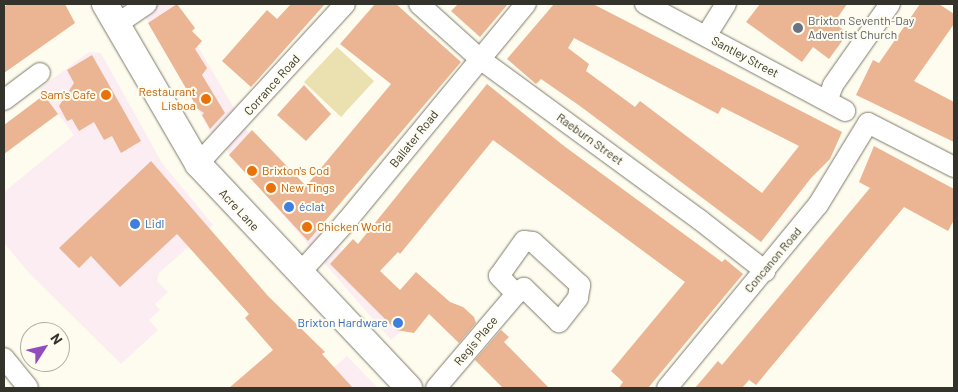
<!DOCTYPE html>
<html>
<head>
<meta charset="utf-8">
<style>
  body { margin:0 }
  #map { position:relative; width:958px; height:392px; overflow:hidden; background:#fefcef; font-family:Barlow,sans-serif }
  div>[style] { position:absolute }
  .commercial>* { inset:0; background:#fcedf3 }
  .green>* { inset:0; background:#eae0b0 }
  .building>* { inset:0; background:#ebb492 }
  .roads { filter:drop-shadow(0 0 1px #7d7967) drop-shadow(0 0 1px #7d7967) }
  .minor>* { height:20px; margin:-10px; padding:0 10px; transform-origin:10px; border-radius:10px; background:#fff }
  .major>* { height:26px; margin:-13px; padding:0 13px; transform-origin:13px; border-radius:13px; background:#fff }
  .dots>* { width:14px; height:14px; translate:-50% -50%; box-sizing:border-box; border:2px solid #fefcef; border-radius:50% }
  span { translate:-50% -50%; white-space:nowrap; text-align:center; line-height:1.15; -webkit-text-stroke:4px #fefcef; paint-order:stroke }
  .worship-label { font-size:12px; color:#5b616d }
  .left { translate:0 -50%; text-align:left }
  .street-label { font-size:12px; color:#34332b }
  .food-label { font-size:12px; color:#c56008 }
  .right { translate:-100% -50%; text-align:right }
  .shop-label { font-size:12px; color:#366cbe }
  .frame { position:absolute; inset:0; border:5px solid #34332b; pointer-events:none }
  .north { position:absolute; left:20px; top:322px; width:50px; height:50px; box-sizing:border-box; background:#fefcef; border:1px solid #adaca1; border-radius:50%; rotate:55deg; font-size:14px; font-weight:700; line-height:20px; text-align:center; color:#34332b }
  .north::after { content:''; display:block; margin:auto; width:18px; height:22px; background:#914cc0; clip-path:polygon(50% 0,100% 100%,50% 72%,0 100%) }
</style>
</head>
<body>
<div id="map">
  <div class="commercial">
    <i style="clip-path:polygon(138px 4px,173px 4px,259px 151px,342px 251px,410px 324px,391px 340px,210px 131px)"></i>
    <i style="clip-path:polygon(89px 52px,101px 53px,162px 163px,213px 225px,159px 273px,157px 281px,168px 292px,155px 304px,160px 310px,149px 320px,158px 330px,121px 364px,28px 272px,4px 243px,4px 192px,74px 135px,39px 89px)"></i>
    <i style="clip-path:polygon(347px 356px,378px 388px,310px 388px)"></i>
  </div>
  <div class="green">
    <i style="clip-path:polygon(337px 47px,374px 81px,341px 117px,304px 82px)"></i>
  </div>
  <div class="building">
    <i style="clip-path:polygon(8px 4px,65px 4px,75px 23px,4px 73px,4px 7px)"></i>
    <i style="clip-path:polygon(177px 4px,195px 28px,192px 31px,202px 41px,195px 49px,207px 68px,202px 75px,225px 113px,210px 129px,202px 115px,204px 113px,198px 109px,148px 23px)"></i>
    <i style="clip-path:polygon(291px 4px,325px 4px,251px 87px,222px 61px,267px 10px,277px 19px)"></i>
    <i style="clip-path:polygon(375px 4px,396px 4px,461px 62px,308px 241px,229px 155px,252px 130px,306px 186px,391px 84px,340px 44px)"></i>
    <i style="clip-path:polygon(458px 4px,508px 4px,480px 37px,451px 11px)"></i>
    <i style="clip-path:polygon(evenodd,554px 4px,593px 4px,842px 132px,830px 159px,811px 178px,761px 242px,580px 106px,541px 79px,536px 84px,507px 59px,554px 4px,574px 38px,718px 114px,722px 107px,799px 146px,762px 193px,640px 101px,635px 107px,586px 71px,589px 64px,568px 48px,574px 38px)"></i>
    <i style="clip-path:polygon(760px 4px,847px 4px,834px 23px,848px 33px,829px 59px,813px 47px,802px 62px,746px 22px)"></i>
    <i style="clip-path:polygon(920px 4px,939px 4px,954px 14px,954px 24px,914px 81px,954px 102px,954px 142px,856px 95px,873px 60px,879px 63px)"></i>
    <i style="clip-path:polygon(92px 55px,141px 141px,121px 153px,112px 136px,104px 140px,94px 122px,79px 131px,72px 119px,67px 121px,59px 106px,74px 83px,67px 70px)"></i>
    <i style="clip-path:polygon(487px 84px,564px 146px,722px 262px,725px 259px,743px 274px,648px 388px,619px 388px,623px 382px,611px 371px,685px 282px,493px 140px,400px 254px,398px 252px,380px 271px,400px 290px,416px 272px,450px 302px,463px 307px,474px 317px,476px 323px,459px 343px,429px 314px,414px 333px,396px 330px,330px 264px,353px 239px,358px 244px)"></i>
    <i style="clip-path:polygon(304px 85px,331px 114px,306px 141px,277px 115px)"></i>
    <i style="clip-path:polygon(44px 95px,58px 114px,4px 154px,4px 125px)"></i>
    <i style="clip-path:polygon(874px 146px,954px 189px,954px 220px,948px 231px,904px 207px,756px 385px,749px 380px,742px 388px,695px 388px,718px 361px,722px 365px,870px 188px,859px 182px)"></i>
    <i style="clip-path:polygon(151px 161px,268px 296px,325px 352px,322px 354px,353px 388px,229px 388px,273px 350px,245px 318px,249px 314px,177px 234px,120px 287px,91px 256px,79px 268px,59px 248px)"></i>
    <i style="clip-path:polygon(501px 330px,509px 337px,504px 342px,549px 388px,503px 388px,475px 360px)"></i>
  </div>
  <div class="roads">
    <div class="minor">
      <i style="left:419px;top:4px;width:82px;rotate:42deg"></i>
      <i style="left:480px;top:59px;width:273px;rotate:36.2deg"></i>
      <i style="left:700px;top:220px;width:83px;rotate:38.1deg"></i>
      <i style="left:645px;top:4px;width:227px;rotate:28.1deg"></i>
      <i style="left:117px;top:24px;width:36px;rotate:-34deg"></i>
      <i style="left:706px;top:36px;width:38px;rotate:-58deg"></i>
      <i style="left:4px;top:100px;width:45px;rotate:-36.9deg"></i>
      <i style="left:827px;top:101px;width:17px;rotate:-69deg"></i>
      <i style="left:833px;top:85px;width:99px;rotate:-54.9deg"></i>
      <i style="left:198px;top:164px;width:217px;rotate:-47.4deg"></i>
      <i style="left:524px;top:241px;width:9px;rotate:6deg"></i>
      <i style="left:533px;top:242px;width:64px;rotate:42.5deg"></i>
      <i style="left:580px;top:285px;width:13px;rotate:99deg"></i>
      <i style="left:578px;top:298px;width:31px;rotate:128deg"></i>
      <i style="left:559px;top:322px;width:49px;rotate:-135.8deg"></i>
      <i style="left:524px;top:288px;width:10px;rotate:143deg"></i>
      <i style="left:516px;top:294px;width:25px;rotate:-133deg"></i>
      <i style="left:499px;top:276px;width:43px;rotate:-54.5deg"></i>
      <i style="left:300px;top:273px;width:69px;rotate:-48deg"></i>
      <i style="left:346px;top:222px;width:283px;rotate:-50.5deg"></i>
      <i style="left:4px;top:358px;width:38px;rotate:51deg"></i>
      <i style="left:436px;top:388px;width:123px;rotate:-49.6deg"></i>
      <i style="left:667px;top:388px;width:237px;rotate:-50.5deg"></i>
      <i style="left:818px;top:205px;width:96px;rotate:-58.6deg"></i>
      <i style="left:868px;top:123px;width:97px;rotate:27.1deg"></i>
    </div>
    <div class="major">
      <i style="left:105px;top:4px;width:185px;rotate:59.8deg"></i>
      <i style="left:198px;top:164px;width:308px;rotate:46.7deg"></i>
    </div>
  </div>
  <div class="dots">
    <i style="left:798px;top:28px;background:#6b7280"></i>
    <i style="left:106px;top:95px;background:#e8710a"></i>
    <i style="left:206px;top:99px;background:#e8710a"></i>
    <i style="left:252px;top:171px;background:#e8710a"></i>
    <i style="left:271px;top:188px;background:#e8710a"></i>
    <i style="left:289px;top:207px;background:#3f7fe0"></i>
    <i style="left:135px;top:224px;background:#3f7fe0"></i>
    <i style="left:307px;top:227px;background:#e8710a"></i>
    <i style="left:398px;top:323px;background:#3f7fe0"></i>
  </div>
  <div class="worship-label">
    <span class="left" style="left:808px;top:28px">Brixton Seventh-Day<br>Adventist Church</span>
  </div>
  <div class="street-label">
    <span style="left:745px;top:57px;rotate:28deg">Santley Street</span>
    <span style="left:272px;top:85px;rotate:-48deg">Corrance Road</span>
    <span style="left:414px;top:139px;rotate:-51deg">Ballater Road</span>
    <span style="left:590px;top:139px;rotate:36deg">Raeburn Street</span>
    <span style="left:239px;top:210px;rotate:47deg">Acre Lane</span>
    <span style="left:773px;top:260px;rotate:-50deg">Concanon Road</span>
    <span style="left:476px;top:341px;rotate:-50deg">Regis Place</span>
  </div>
  <div class="food-label">
    <span class="right" style="left:196px;top:99px">Restaurant<br>Lisboa</span>
    <span class="right" style="left:96px;top:95px">Sam's Cafe</span>
    <span class="left" style="left:262px;top:171px">Brixton's Cod</span>
    <span class="left" style="left:281px;top:188px">New Tings</span>
    <span class="left" style="left:317px;top:227px">Chicken World</span>
  </div>
  <div class="shop-label">
    <span class="left" style="left:299px;top:207px">éclat</span>
    <span class="left" style="left:145px;top:224px">Lidl</span>
    <span class="right" style="left:388px;top:323px">Brixton Hardware</span>
  </div>
  <div class="frame"></div>
  <div class="north">N</div>
</div>
</body>
</html>
